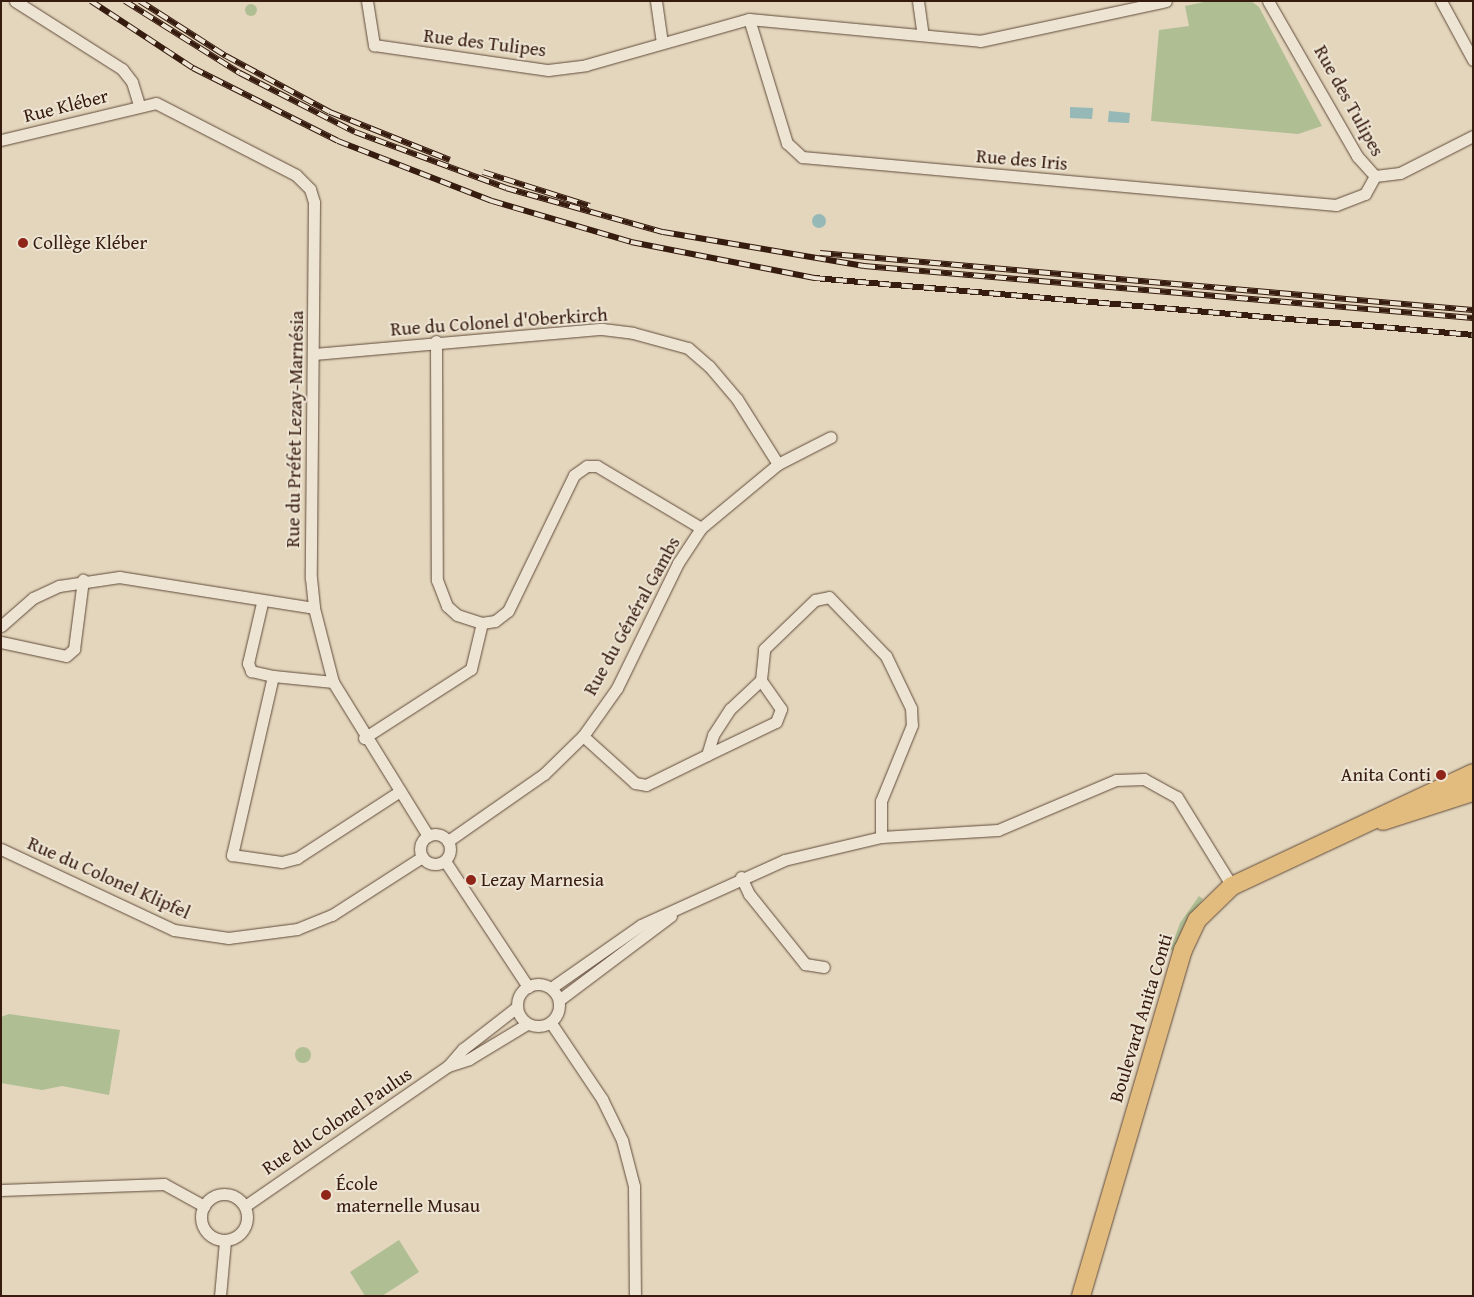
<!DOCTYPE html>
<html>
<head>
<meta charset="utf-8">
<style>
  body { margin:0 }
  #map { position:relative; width:1474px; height:1297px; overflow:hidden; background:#e3d6bc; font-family:"Gentium Book Plus",serif }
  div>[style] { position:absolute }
  .green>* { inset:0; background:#b0be94 }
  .round { border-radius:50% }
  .water>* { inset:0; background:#96b8b7 }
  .roads { filter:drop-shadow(0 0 1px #614a3a) drop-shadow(0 0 1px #614a3a) }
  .street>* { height:11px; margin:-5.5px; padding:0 5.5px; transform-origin:5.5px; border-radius:5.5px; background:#ede4d3 }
  .street>.ring { margin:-5.5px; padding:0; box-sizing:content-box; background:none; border:11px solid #ede4d3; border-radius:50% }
  .primary>* { height:18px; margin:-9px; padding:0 9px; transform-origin:9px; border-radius:9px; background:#e2bb7e }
  .rail>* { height:5.5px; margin-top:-2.75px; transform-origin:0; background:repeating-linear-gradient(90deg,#ede4d3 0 11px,#361b0f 0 22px); box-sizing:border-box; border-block:1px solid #361b0f }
  .dots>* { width:14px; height:14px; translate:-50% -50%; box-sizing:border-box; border:2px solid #ede4d3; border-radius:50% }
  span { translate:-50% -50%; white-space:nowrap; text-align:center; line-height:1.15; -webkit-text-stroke:4px #ede4d3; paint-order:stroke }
  .street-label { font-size:19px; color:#361b0f }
  .poi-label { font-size:19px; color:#361b0f }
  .left { translate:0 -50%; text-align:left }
  .right { translate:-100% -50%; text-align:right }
  .frame { position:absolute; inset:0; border:2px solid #361b0f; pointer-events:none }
</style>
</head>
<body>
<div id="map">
  <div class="green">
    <i style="clip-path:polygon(1209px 1px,1251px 1px,1259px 7px,1322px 126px,1298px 134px,1151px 121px,1159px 30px,1189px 26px,1185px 6px)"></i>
    <i class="round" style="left:245px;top:4px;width:12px;height:12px"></i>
    <i style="clip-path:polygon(1199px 896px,1203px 899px,1184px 925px,1174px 951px,1170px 950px,1180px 923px)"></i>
    <i style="clip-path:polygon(9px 1014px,120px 1030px,109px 1095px,62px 1086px,42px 1090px,1px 1083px,1px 1017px)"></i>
    <i class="round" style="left:295px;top:1047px;width:16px;height:16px"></i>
    <i style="clip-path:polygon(399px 1240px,419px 1272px,382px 1296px,365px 1296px,350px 1272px)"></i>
  </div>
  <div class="water">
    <i style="clip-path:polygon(1070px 107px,1093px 108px,1092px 119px,1070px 118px)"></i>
    <i style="clip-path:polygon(1109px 111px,1130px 113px,1129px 123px,1108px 122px)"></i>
    <i class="round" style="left:812px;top:214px;width:14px;height:14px"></i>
  </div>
  <div class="roads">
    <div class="street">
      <i style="left:15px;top:1px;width:127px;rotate:32.4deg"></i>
      <i style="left:122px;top:69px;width:16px;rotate:52deg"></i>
      <i style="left:132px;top:82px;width:24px;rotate:73deg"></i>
      <i style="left:367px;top:1px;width:45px;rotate:81deg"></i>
      <i style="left:374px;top:45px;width:176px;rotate:8.2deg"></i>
      <i style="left:548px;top:70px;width:38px;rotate:-7deg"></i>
      <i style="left:586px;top:65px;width:169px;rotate:-15.8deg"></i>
      <i style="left:749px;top:19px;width:232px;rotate:5.4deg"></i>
      <i style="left:980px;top:41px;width:190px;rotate:-12.1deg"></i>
      <i style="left:656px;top:1px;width:42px;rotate:81.9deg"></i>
      <i style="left:918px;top:1px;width:34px;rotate:82deg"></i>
      <i style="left:1268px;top:1px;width:179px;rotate:60.1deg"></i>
      <i style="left:1357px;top:156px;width:27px;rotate:48deg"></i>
      <i style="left:1375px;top:176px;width:25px;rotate:-7deg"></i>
      <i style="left:1400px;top:173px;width:82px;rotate:-26.9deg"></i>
      <i style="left:1441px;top:1px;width:67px;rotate:61.5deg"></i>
      <i style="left:749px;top:19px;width:130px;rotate:73deg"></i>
      <i style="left:787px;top:143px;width:21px;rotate:43deg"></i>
      <i style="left:802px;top:157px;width:536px;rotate:5.14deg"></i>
      <i style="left:1336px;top:205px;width:31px;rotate:-21deg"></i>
      <i style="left:1365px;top:194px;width:21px;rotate:-61deg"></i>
      <i style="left:1px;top:140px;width:159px;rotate:-13.4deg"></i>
      <i style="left:156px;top:103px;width:157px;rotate:27.2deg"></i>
      <i style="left:296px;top:175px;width:20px;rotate:45deg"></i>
      <i style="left:310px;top:189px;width:14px;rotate:73deg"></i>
      <i style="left:314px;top:202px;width:376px;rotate:90.5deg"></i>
      <i style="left:311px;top:578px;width:30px;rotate:84deg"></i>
      <i style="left:314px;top:608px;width:76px;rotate:75.6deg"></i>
      <i style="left:333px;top:682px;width:181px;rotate:58.3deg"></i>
      <i style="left:436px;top:341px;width:239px;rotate:89.8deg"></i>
      <i style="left:437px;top:580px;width:28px;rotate:69deg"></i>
      <i style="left:447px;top:606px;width:13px;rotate:42deg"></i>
      <i style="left:457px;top:615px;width:26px;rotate:18deg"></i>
      <i style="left:482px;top:623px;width:13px;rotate:-9deg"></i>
      <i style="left:495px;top:621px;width:16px;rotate:-38deg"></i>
      <i style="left:508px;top:611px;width:151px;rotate:-64.1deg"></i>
      <i style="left:574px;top:475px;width:16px;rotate:-35deg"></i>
      <i style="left:587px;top:466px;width:10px"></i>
      <i style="left:597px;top:466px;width:121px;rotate:30.8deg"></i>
      <i style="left:314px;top:354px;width:289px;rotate:-5deg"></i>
      <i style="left:602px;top:329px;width:31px;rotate:7deg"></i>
      <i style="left:633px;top:333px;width:57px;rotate:15.3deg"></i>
      <i style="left:688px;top:348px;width:28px;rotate:41deg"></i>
      <i style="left:709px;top:366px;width:43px;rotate:49.7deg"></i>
      <i style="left:737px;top:399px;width:77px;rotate:57.8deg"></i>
      <i style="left:262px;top:603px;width:62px;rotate:103.1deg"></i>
      <i style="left:248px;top:663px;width:9px;rotate:69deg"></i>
      <i style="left:251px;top:671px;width:23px;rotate:13deg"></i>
      <i style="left:1px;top:626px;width:43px;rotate:-41.2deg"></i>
      <i style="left:33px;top:598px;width:29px;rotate:-25deg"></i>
      <i style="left:59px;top:586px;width:61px;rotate:-8.5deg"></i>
      <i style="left:119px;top:577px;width:197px;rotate:9deg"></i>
      <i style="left:1px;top:642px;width:66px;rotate:12.2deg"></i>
      <i style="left:66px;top:656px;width:11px;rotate:-41deg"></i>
      <i style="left:74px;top:649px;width:70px;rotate:-82.6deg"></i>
      <i style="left:333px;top:682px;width:60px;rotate:-174.3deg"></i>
      <i style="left:273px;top:676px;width:184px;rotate:102.9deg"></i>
      <i style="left:232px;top:855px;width:50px;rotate:8deg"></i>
      <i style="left:282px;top:862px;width:16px;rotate:-15deg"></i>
      <i style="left:297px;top:858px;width:123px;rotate:-33deg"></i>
      <i style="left:583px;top:736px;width:70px;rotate:42.1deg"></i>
      <i style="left:635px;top:783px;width:11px;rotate:10deg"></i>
      <i style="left:646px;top:785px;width:68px;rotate:-26.2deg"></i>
      <i style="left:707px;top:755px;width:21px;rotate:-73deg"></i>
      <i style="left:713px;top:735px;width:31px;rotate:-57deg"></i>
      <i style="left:730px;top:709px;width:42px;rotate:-43.1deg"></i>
      <i style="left:761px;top:680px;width:31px;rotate:-84deg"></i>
      <i style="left:764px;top:649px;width:71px;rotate:-43.9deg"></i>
      <i style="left:815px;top:600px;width:14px;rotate:-12deg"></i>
      <i style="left:829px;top:597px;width:82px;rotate:46deg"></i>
      <i style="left:886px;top:656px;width:58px;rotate:64.3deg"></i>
      <i style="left:911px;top:708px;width:17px;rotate:87deg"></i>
      <i style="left:912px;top:725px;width:82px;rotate:112.2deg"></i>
      <i style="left:881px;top:801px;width:36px;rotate:90deg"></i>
      <i style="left:364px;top:738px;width:127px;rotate:-32.8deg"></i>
      <i style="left:471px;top:669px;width:47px;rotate:-76.6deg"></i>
      <i style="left:707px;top:755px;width:76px;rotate:-25.6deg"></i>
      <i style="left:776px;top:722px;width:14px;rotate:-69deg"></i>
      <i style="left:781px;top:709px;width:35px;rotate:-125deg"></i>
      <i class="ring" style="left:420px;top:834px;width:19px;height:19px"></i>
      <i style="left:448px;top:841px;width:117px;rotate:-34.9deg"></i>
      <i style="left:544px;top:774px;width:54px;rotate:-44.3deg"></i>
      <i style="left:583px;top:736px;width:59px;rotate:-54.7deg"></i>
      <i style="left:617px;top:688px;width:139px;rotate:-64deg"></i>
      <i style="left:678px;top:563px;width:42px;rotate:-56.7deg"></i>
      <i style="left:701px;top:528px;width:100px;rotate:-39.7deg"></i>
      <i style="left:778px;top:464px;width:59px;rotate:-27deg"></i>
      <i style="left:1px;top:849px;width:191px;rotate:25.1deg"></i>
      <i style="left:174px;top:930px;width:55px;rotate:8.4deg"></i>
      <i style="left:228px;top:938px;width:70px;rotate:-7.4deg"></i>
      <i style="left:297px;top:929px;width:38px;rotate:-22deg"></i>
      <i style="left:332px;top:915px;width:107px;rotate:-32.8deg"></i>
      <i style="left:445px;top:861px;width:151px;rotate:56.6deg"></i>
      <i style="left:741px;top:877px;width:19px;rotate:65deg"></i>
      <i style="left:749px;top:894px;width:90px;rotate:51.3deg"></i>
      <i style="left:805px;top:964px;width:19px;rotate:9deg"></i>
      <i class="ring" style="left:517px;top:984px;width:31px;height:31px"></i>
      <i style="left:551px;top:988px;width:110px;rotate:-35deg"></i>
      <i style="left:641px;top:925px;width:157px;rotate:-24.4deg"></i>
      <i style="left:784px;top:860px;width:100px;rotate:-13.3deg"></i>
      <i style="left:881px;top:837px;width:117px;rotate:-3.4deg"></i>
      <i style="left:998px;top:830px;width:128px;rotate:-23deg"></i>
      <i style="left:1116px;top:780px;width:28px;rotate:-2deg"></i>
      <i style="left:1144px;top:779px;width:38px;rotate:29deg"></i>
      <i style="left:1177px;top:797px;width:105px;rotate:58.3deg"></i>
      <i style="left:559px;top:1000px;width:140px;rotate:-36.9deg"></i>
      <i style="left:551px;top:1023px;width:92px;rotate:56.1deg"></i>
      <i style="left:602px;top:1099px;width:46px;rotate:64deg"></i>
      <i style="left:622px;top:1140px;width:48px;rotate:75.4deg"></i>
      <i style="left:634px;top:1186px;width:110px;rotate:89.5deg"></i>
      <i style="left:448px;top:1066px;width:22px;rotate:-18deg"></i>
      <i style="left:469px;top:1059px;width:68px;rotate:-31.1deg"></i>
      <i style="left:1px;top:1190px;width:163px;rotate:-2.1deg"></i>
      <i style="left:164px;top:1184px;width:46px;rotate:28.8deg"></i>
      <i class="ring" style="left:201px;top:1194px;width:35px;height:35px"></i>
      <i style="left:245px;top:1206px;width:247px;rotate:-34.6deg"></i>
      <i style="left:448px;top:1066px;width:23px;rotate:-49deg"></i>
      <i style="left:463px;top:1049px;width:68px;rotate:-37.9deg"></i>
      <i style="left:220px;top:1296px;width:55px;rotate:-84.8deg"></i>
    </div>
    <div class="primary">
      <i style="left:1383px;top:821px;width:95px;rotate:-17.9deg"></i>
      <i style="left:1081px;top:1296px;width:361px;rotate:-73.6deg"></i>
      <i style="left:1183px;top:950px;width:33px;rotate:-65deg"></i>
      <i style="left:1197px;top:920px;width:49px;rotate:-44.2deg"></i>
      <i style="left:1232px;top:886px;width:266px;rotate:-25.1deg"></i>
    </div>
  </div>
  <div class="rail">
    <i style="left:91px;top:1px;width:122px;rotate:33.3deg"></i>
    <i style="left:193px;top:68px;width:162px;rotate:26.7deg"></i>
    <i style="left:338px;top:141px;width:165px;rotate:21.3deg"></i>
    <i style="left:492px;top:201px;width:145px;rotate:16.4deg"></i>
    <i style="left:631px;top:242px;width:187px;rotate:11.1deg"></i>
    <i style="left:814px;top:278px;width:661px;rotate:4.94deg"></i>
    <i style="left:125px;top:1px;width:136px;rotate:32.1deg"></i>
    <i style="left:240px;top:73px;width:129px;rotate:27.2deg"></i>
    <i style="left:355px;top:132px;width:161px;rotate:20.3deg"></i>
    <i style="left:506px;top:188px;width:163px;rotate:15.7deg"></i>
    <i style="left:663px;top:232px;width:204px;rotate:9.6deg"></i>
    <i style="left:864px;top:266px;width:611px;rotate:4.88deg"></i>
    <i style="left:140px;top:1px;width:102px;rotate:32.6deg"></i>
    <i style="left:226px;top:56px;width:118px;rotate:28.3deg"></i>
    <i style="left:330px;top:112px;width:129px;rotate:21.8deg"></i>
    <i style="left:483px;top:172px;width:112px;rotate:17.6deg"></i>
    <i style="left:820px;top:253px;width:655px;rotate:4.99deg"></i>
  </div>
  <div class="dots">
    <i style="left:23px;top:243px;background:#8f2418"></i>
    <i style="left:1441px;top:775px;background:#8f2418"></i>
    <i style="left:471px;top:880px;background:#8f2418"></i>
    <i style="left:326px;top:1195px;background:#8f2418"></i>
  </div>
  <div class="street-label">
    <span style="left:485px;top:43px;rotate:7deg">Rue des Tulipes</span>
    <span style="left:1349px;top:101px;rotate:61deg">Rue des Tulipes</span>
    <span style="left:66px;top:106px;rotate:-14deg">Rue Kléber</span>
    <span style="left:1022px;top:160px;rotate:5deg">Rue des Iris</span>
    <span style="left:499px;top:322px;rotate:-4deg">Rue du Colonel d'Oberkirch</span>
    <span style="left:295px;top:429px;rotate:-89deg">Rue du Préfet Lezay-Marnésia</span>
    <span style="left:632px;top:616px;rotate:-61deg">Rue du Général Gambs</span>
    <span style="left:109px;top:878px;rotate:24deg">Rue du Colonel Klipfel</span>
    <span style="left:1141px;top:1018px;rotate:-73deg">Boulevard Anita Conti</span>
    <span style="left:337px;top:1121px;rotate:-34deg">Rue du Colonel Paulus</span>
  </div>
  <div class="poi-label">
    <span class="left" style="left:33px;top:243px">Collège Kléber</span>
    <span class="right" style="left:1431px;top:775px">Anita Conti</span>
    <span class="left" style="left:481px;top:880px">Lezay Marnesia</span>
    <span class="left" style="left:336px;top:1195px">École<br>maternelle Musau</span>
  </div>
  <div class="frame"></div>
</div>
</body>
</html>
